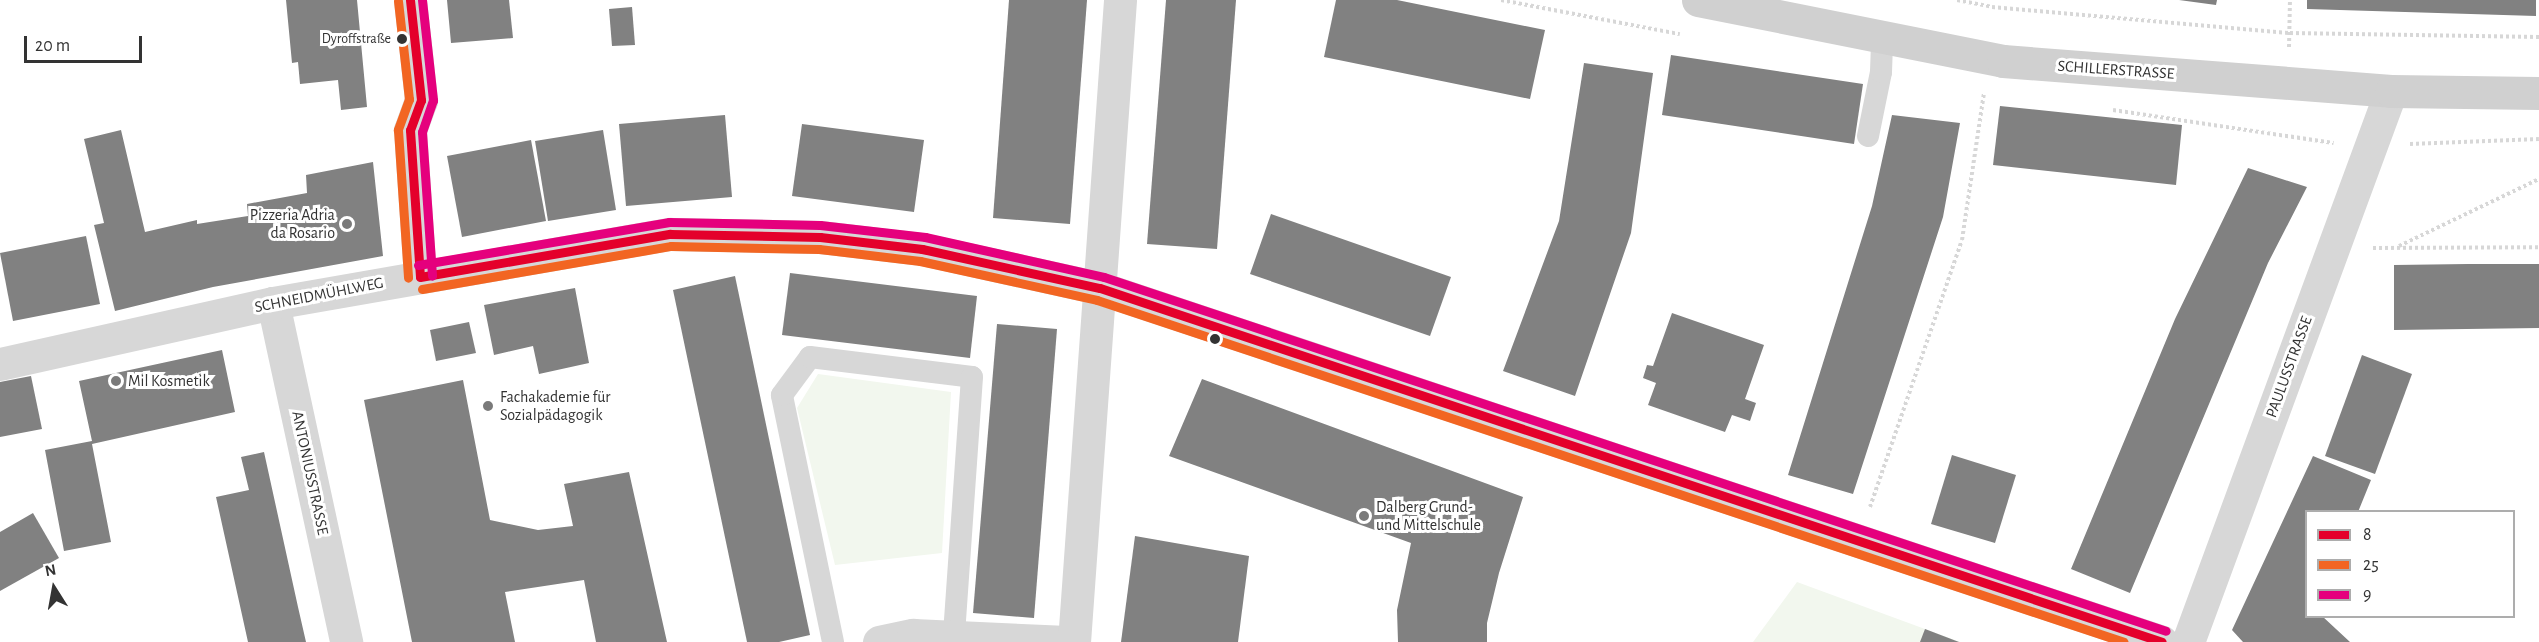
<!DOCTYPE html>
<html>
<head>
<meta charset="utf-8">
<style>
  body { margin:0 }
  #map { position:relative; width:2539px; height:642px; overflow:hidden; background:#fff; font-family:"Alegreya Sans",sans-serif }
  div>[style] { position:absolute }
  .green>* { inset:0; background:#f2f7ee }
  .building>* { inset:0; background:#818181 }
  .path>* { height:4px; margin-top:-2px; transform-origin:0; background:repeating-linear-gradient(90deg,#d7d7d7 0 3px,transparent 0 6px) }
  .service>* { height:22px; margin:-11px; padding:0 11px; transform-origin:11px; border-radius:11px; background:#d7d7d7 }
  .minor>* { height:33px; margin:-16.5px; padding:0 16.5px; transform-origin:16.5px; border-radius:16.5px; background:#d7d7d7 }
  .secondary>* { height:33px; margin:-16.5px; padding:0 16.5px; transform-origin:16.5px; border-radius:16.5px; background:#d0d0d0 }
  .bus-1>* { height:9px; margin:-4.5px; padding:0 4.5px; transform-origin:4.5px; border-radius:4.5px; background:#e4002b }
  .bus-2>* { height:9px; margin:-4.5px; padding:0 4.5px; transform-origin:4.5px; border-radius:4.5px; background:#f26522 }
  .bus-3>* { height:9px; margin:-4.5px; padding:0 4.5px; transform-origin:4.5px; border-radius:4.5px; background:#e5007d }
  .dots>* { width:16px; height:16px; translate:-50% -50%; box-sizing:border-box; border:3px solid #fff; border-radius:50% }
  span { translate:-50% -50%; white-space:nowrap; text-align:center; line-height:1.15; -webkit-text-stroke:6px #fff; paint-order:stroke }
  .bus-label { font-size:14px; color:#333 }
  .right { translate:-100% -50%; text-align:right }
  .street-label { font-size:16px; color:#333 }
  .poi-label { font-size:16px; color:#333 }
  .left { translate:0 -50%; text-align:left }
  .legend { position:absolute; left:2305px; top:510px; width:210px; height:108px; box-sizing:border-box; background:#fff; border:2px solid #adadad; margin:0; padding:8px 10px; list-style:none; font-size:18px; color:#333 }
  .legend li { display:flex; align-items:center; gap:12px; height:30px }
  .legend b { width:30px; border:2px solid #adadad }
  .north { position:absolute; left:24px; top:558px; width:60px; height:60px; -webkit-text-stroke:4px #fff; paint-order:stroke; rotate:349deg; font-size:16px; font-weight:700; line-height:24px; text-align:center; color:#333 }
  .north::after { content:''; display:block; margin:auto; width:21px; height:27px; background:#333; clip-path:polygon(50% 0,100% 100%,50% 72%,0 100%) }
  .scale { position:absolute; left:24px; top:36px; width:118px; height:27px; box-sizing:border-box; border:3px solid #333; border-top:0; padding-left:8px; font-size:18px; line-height:21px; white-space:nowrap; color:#333; -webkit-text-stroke:4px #fff; paint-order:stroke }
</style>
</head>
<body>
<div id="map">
  <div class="green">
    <i style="clip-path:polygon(818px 374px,951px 392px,942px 553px,835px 565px,797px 408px)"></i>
    <i style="clip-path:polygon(1797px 582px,1925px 629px,1960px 642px,1753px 642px)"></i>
  </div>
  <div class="building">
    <i style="clip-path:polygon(286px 0,357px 0,367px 107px,341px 110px,338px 80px,300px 84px,298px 62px,292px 63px)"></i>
    <i style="clip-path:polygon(447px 0,509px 0,513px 38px,451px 43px)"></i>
    <i style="clip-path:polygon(1009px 0,1087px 0,1070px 224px,993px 218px)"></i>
    <i style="clip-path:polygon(1166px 0,1236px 0,1217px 249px,1147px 244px)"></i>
    <i style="clip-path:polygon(1336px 0,1397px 0,1545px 30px,1530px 99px,1324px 57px)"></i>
    <i style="clip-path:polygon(2179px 0,2217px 0,2216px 5px)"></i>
    <i style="clip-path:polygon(2307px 0,2536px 0,2536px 16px,2307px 9px)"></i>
    <i style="clip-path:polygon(632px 7px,635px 45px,612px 46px,609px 9px)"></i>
    <i style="clip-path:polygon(1671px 55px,1863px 84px,1854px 144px,1662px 115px)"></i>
    <i style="clip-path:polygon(1584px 63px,1653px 73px,1631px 233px,1575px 396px,1503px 371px,1559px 221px)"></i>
    <i style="clip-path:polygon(2000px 106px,2182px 125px,2176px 185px,1993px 165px)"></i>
    <i style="clip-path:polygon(725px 115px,732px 197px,626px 206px,619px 124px)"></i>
    <i style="clip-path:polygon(1892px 115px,1960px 123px,1943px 217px,1853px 494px,1788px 475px,1872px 206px)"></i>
    <i style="clip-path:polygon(802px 124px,924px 140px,914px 212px,792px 196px)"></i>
    <i style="clip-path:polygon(121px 130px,145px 232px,197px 220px,197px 224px,248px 216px,247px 204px,307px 193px,306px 175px,373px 162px,383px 256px,213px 287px,115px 311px,94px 225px,104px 223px,84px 139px)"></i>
    <i style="clip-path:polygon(603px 130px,616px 210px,548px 221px,535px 141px)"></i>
    <i style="clip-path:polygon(531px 140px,546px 221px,462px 237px,447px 156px)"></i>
    <i style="clip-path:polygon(2248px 168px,2307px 187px,2268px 263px,2130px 593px,2071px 569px,2175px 319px)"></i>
    <i style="clip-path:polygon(1271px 214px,1451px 277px,1430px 336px,1250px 274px)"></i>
    <i style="clip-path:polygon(86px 236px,100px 304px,13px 321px,0 253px)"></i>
    <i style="clip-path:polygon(2468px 264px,2539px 264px,2539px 328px,2394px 330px,2394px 265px)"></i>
    <i style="clip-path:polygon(790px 273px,977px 296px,970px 358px,782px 335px)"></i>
    <i style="clip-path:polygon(735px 276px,810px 635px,779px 642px,747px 642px,673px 290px)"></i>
    <i style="clip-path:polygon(575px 288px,589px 363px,539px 374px,533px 346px,494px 355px,484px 305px)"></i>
    <i style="clip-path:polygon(1672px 313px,1764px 345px,1745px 399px,1756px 403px,1750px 421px,1732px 415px,1725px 432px,1648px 405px,1656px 383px,1643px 378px,1647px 365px,1653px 366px)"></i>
    <i style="clip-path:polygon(469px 322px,476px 353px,436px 361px,430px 330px)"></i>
    <i style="clip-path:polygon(997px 324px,1057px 329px,1034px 618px,973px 613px)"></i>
    <i style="clip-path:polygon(222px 350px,235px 412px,92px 444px,111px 542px,64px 551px,45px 450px,92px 441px,79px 381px)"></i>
    <i style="clip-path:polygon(2362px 355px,2412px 374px,2375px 474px,2325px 456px)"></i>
    <i style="clip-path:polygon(31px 376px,42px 429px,0 437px,0 382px)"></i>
    <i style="clip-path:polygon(1202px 379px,1523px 497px,1499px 573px,1487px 623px,1487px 642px,1398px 642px,1397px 610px,1411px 543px,1169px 456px)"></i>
    <i style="clip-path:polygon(463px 380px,490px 520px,538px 530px,573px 526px,564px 484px,629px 472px,667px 642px,596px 642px,584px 580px,505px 592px,515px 642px,412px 642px,364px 400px)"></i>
    <i style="clip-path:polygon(264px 452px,298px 607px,306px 642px,248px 642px,216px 497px,249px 490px,241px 457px)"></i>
    <i style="clip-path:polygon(1952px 455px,2016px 475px,1995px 543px,1931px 524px)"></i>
    <i style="clip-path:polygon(2313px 456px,2371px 480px,2358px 512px,2306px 512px,2306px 616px,2322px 616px,2350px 642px,2243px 642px,2232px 630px)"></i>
    <i style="clip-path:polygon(33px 513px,59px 558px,0 591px,0 532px)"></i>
    <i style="clip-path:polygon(1135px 536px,1249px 556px,1238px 642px,1121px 642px)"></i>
    <i style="clip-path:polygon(1925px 629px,1959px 642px,1920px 642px)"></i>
  </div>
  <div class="path">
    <i style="left:1501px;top:0;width:182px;rotate:10.8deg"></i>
    <i style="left:1957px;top:0;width:36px;rotate:11deg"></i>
    <i style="left:1992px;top:7px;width:299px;rotate:5deg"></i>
    <i style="left:2290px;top:33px;width:249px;rotate:0.9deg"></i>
    <i style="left:2289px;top:47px;width:47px;rotate:-88.8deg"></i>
    <i style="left:2113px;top:110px;width:223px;rotate:8.5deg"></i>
    <i style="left:2410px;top:144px;width:129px;rotate:-2.2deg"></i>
    <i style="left:2399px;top:246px;width:155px;rotate:-25.6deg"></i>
    <i style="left:2373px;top:248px;width:166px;rotate:-0.3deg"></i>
    <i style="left:1870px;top:507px;width:282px;rotate:-71deg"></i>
    <i style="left:1962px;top:240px;width:149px;rotate:-81.5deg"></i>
  </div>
  <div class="service">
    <i style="left:1868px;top:136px;width:65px;rotate:-78.5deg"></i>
    <i style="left:1881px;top:72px;width:35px;rotate:-88deg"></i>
    <i style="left:833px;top:642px;width:252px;rotate:-101.7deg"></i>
    <i style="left:782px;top:395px;width:47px;rotate:-53.6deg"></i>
    <i style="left:810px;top:357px;width:163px;rotate:7deg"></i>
    <i style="left:972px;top:377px;width:261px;rotate:94deg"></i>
  </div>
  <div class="minor">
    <i style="left:410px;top:0;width:101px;rotate:83.7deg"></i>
    <i style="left:421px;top:100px;width:32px;rotate:110deg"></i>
    <i style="left:410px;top:130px;width:147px;rotate:86.1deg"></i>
    <i style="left:273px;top:303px;width:347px;rotate:77.8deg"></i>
    <i style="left:0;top:364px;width:280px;rotate:-12.6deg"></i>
    <i style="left:273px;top:303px;width:403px;rotate:-9.9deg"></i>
    <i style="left:670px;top:234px;width:150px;rotate:1.1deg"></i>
    <i style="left:820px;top:237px;width:103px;rotate:6.7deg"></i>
    <i style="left:922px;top:249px;width:182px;rotate:12.4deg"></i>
    <i style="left:1100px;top:288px;width:1119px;rotate:18.43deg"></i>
    <i style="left:879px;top:642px;width:35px;rotate:-12deg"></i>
    <i style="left:913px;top:635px;width:154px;rotate:2.6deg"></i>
    <i style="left:1074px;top:642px;width:644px;rotate:-85.9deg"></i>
    <i style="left:2188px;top:642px;width:587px;rotate:-69.78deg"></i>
  </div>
  <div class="secondary">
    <i style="left:1698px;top:0;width:311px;rotate:11.3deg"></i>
    <i style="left:2003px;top:61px;width:389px;rotate:4.4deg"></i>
    <i style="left:2391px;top:91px;width:148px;rotate:0.8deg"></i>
  </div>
  <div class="bus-1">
    <i style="left:410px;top:0;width:101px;rotate:83.7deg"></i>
    <i style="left:421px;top:100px;width:32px;rotate:110deg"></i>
    <i style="left:410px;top:130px;width:147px;rotate:86.1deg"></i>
    <i style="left:420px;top:277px;width:254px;rotate:-9.8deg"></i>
    <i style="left:670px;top:234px;width:150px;rotate:1.1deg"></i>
    <i style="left:820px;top:237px;width:103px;rotate:6.7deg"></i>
    <i style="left:922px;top:249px;width:182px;rotate:12.4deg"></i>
    <i style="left:1100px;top:288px;width:1119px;rotate:18.43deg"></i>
  </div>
  <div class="bus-2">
    <i style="left:398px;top:1px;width:99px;rotate:83.6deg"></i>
    <i style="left:409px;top:99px;width:33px;rotate:110deg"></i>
    <i style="left:398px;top:130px;width:148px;rotate:86.1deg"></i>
    <i style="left:422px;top:289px;width:253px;rotate:-9.8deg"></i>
    <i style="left:671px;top:246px;width:148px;rotate:1.2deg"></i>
    <i style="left:819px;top:249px;width:102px;rotate:6.8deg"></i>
    <i style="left:920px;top:261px;width:181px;rotate:12.4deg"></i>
    <i style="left:1097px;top:300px;width:1082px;rotate:18.42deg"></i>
  </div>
  <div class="bus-3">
    <i style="left:422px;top:0;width:101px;rotate:83.7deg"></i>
    <i style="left:433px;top:100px;width:34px;rotate:109deg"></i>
    <i style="left:422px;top:132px;width:144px;rotate:86deg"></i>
    <i style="left:418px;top:265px;width:255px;rotate:-9.7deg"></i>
    <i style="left:669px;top:222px;width:151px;rotate:1.1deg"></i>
    <i style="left:820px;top:225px;width:106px;rotate:6.5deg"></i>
    <i style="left:925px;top:237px;width:183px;rotate:12.6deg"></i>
    <i style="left:1104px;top:277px;width:1119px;rotate:18.43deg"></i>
  </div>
  <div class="dots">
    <i style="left:402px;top:39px;background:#333"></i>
    <i style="left:347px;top:224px;background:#7a7a7a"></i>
    <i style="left:1215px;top:339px;background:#333"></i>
    <i style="left:116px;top:381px;background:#7a7a7a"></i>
    <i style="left:488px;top:406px;background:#7a7a7a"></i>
    <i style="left:1364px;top:516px;background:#7a7a7a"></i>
  </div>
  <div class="bus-label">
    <span class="right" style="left:391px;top:39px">Dyroffstraße</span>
  </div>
  <div class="street-label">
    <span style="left:2116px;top:70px;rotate:4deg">SCHILLERSTRASSE</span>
    <span style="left:319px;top:295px;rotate:-11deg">SCHNEIDMÜHLWEG</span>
    <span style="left:2289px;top:367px;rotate:-70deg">PAULUSSTRASSE</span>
    <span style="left:310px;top:473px;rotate:78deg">ANTONIUSSTRASSE</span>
  </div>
  <div class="poi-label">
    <span class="right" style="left:335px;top:224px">Pizzeria Adria<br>da Rosario</span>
    <span class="left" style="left:128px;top:381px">Mil Kosmetik</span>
    <span class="left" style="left:500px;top:406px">Fachakademie für<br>Sozialpädagogik</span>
    <span class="left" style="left:1376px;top:516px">Dalberg Grund-<br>und Mittelschule</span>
  </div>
  <ul class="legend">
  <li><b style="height:8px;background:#e4002b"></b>8</li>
  <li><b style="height:8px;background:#f26522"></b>25</li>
  <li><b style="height:8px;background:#e5007d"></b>9</li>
  </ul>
  <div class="north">N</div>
  <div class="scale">20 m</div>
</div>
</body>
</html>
